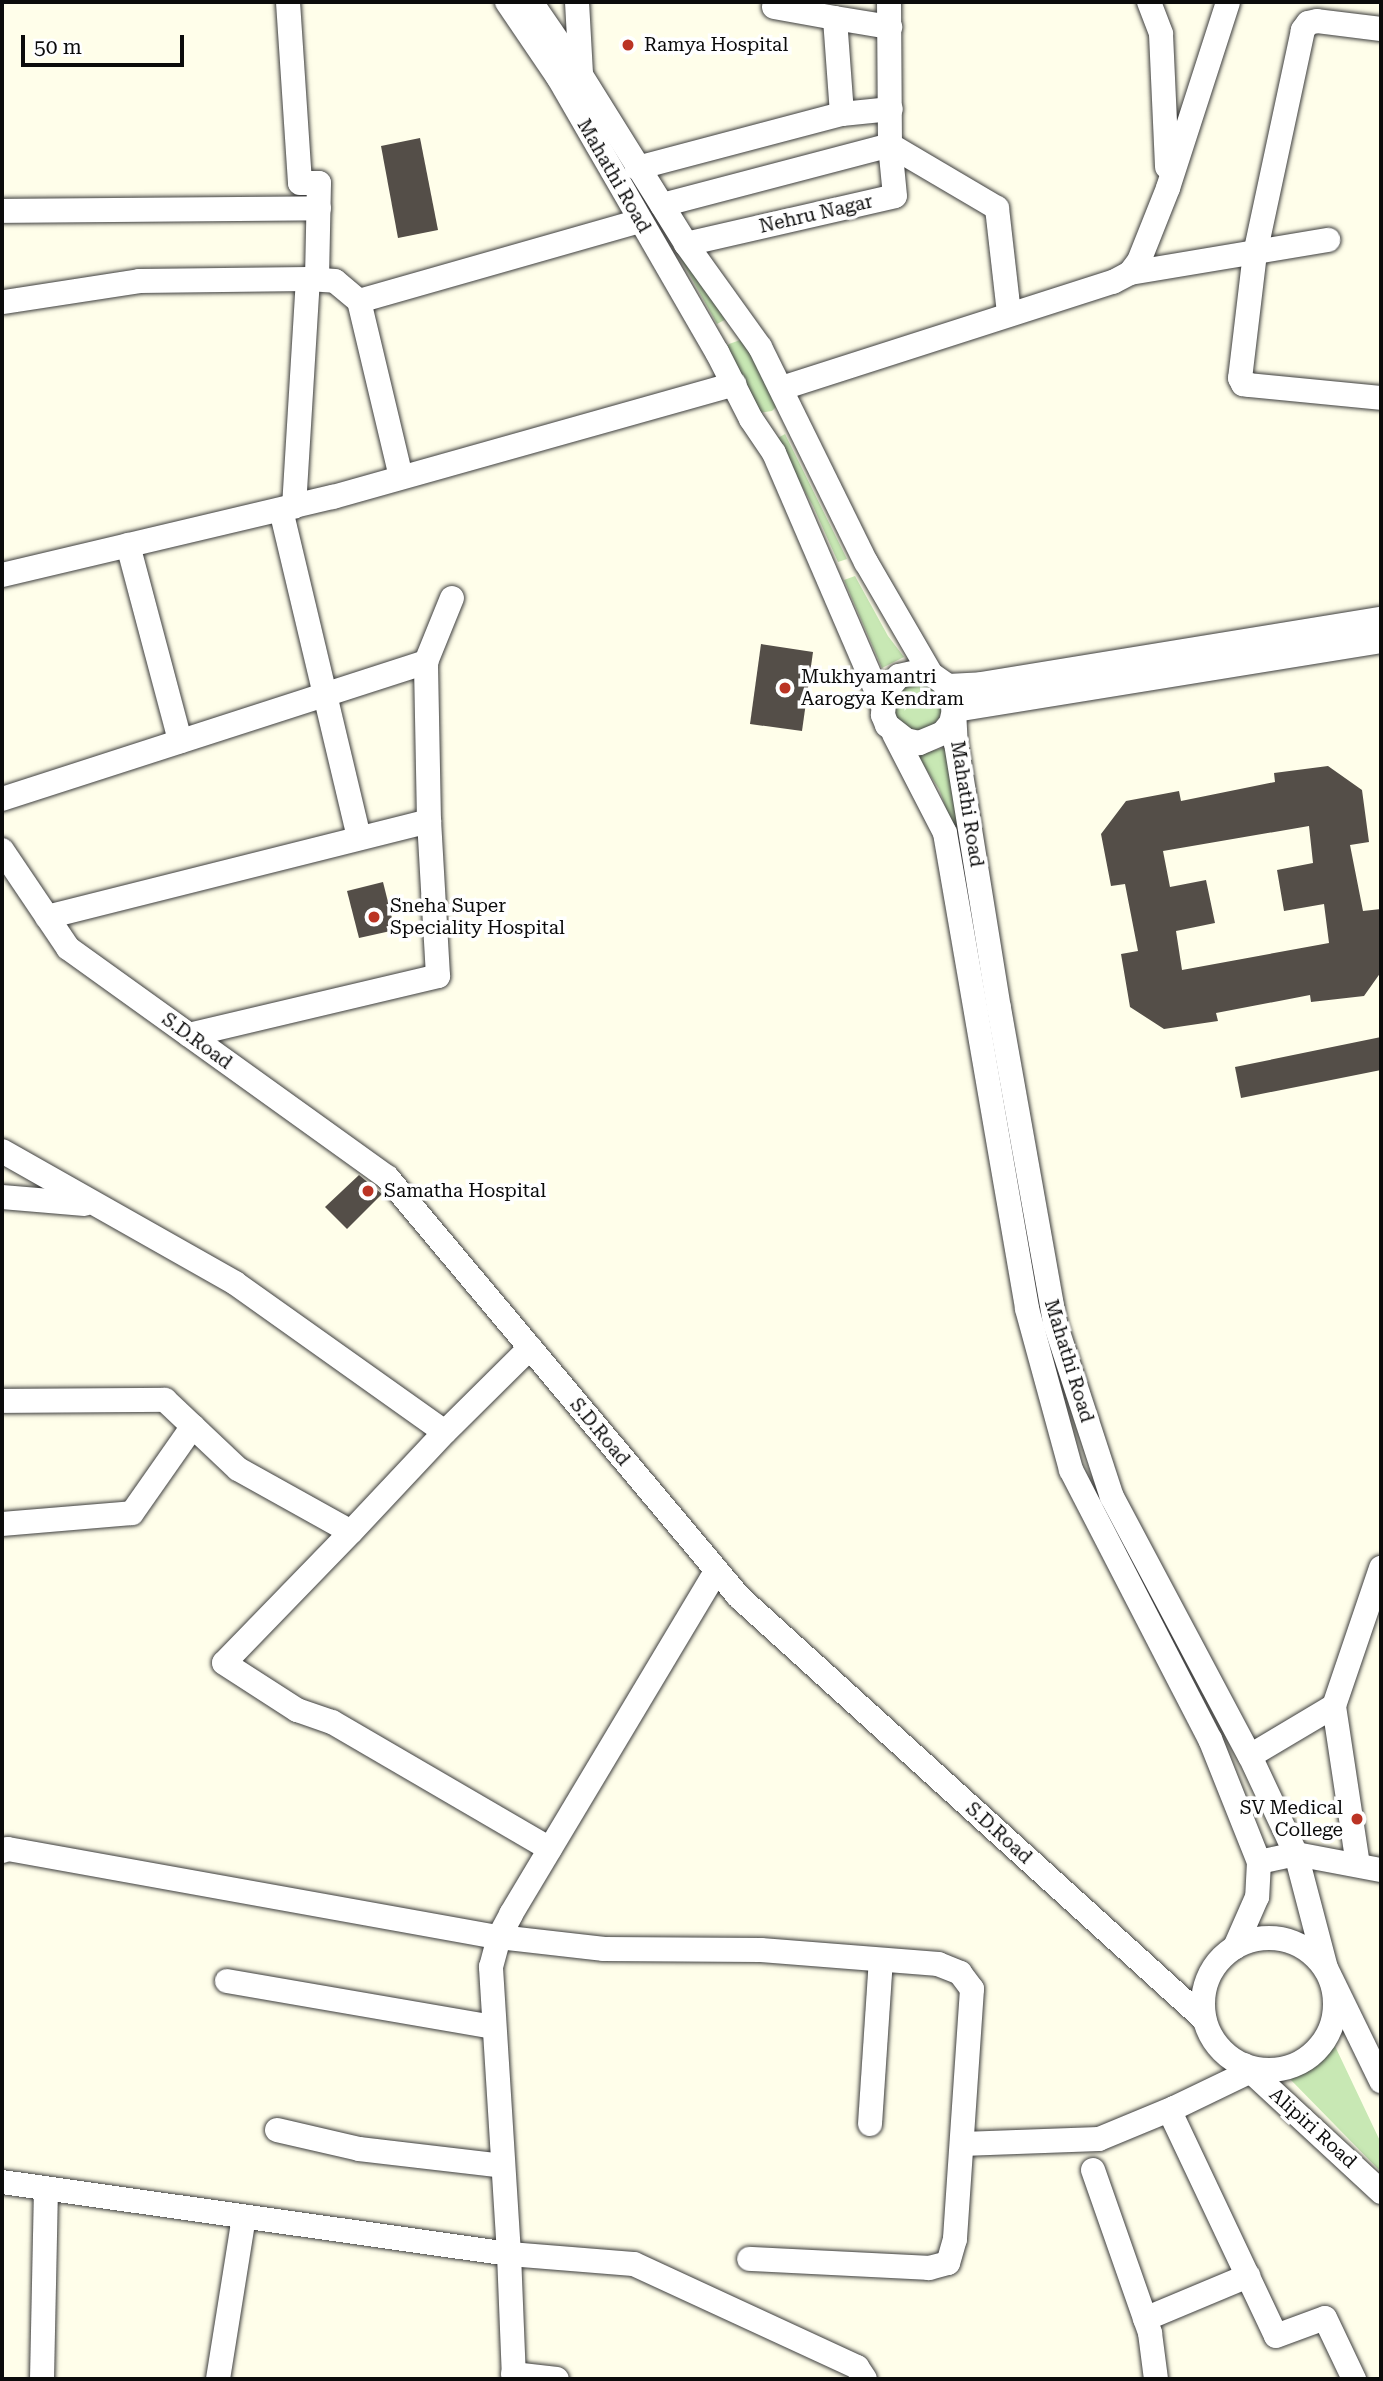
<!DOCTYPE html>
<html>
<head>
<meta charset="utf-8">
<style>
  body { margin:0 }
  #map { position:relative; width:1383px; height:2381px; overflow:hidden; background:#fffeea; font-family:"Roboto Serif",serif }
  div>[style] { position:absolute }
  .green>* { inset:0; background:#c8e8b4 }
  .round { border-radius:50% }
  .building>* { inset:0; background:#544e48 }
  .roads { filter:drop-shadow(0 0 2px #3e3e3e) drop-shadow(0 0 2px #3e3e3e) }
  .minor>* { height:24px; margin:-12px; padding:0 12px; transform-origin:12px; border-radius:12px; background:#fff }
  .minor>.ring { margin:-12px; padding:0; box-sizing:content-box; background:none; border:24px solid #fff; border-radius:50% }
  .dots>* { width:19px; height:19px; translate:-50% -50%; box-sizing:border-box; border:4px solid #fff; border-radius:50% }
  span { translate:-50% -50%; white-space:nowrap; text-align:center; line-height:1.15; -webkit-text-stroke:7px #fff; paint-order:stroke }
  .poi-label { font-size:19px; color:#0b0b0b }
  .left { translate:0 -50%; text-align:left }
  .right { translate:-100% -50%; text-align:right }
  .street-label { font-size:19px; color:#0b0b0b }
  .frame { position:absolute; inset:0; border:4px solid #0b0b0b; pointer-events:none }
  .scale { position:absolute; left:21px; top:35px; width:163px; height:32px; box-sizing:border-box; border:4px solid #0b0b0b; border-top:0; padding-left:9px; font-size:21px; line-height:24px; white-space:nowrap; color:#0b0b0b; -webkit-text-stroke:5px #fff; paint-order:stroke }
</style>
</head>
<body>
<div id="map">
  <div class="green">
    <i style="clip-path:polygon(648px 200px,728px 318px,717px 324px)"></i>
    <i style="clip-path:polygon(743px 339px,777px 406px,772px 411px,758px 413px,725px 350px,729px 344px)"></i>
    <i style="clip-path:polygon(785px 434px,847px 559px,838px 562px,813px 506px,776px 439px)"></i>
    <i style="clip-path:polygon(855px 576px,888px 636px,904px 657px,882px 668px,844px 580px)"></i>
    <i class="round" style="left:894px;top:682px;width:48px;height:48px"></i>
    <i style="clip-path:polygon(947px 747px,963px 835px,956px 835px,939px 789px,917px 755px)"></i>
    <i style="clip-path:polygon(1334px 2044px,1381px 2143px,1381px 2172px,1289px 2078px,1316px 2062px)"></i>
  </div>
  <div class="building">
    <i style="clip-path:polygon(420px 138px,438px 230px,398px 238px,381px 146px)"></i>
    <i style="clip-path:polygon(761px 644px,813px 652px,802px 731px,750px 724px)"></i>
    <i style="clip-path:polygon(evenodd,1328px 766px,1362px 790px,1369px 842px,1350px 845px,1363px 911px,1381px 909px,1381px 972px,1364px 996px,1311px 1002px,1310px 995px,1216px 1013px,1218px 1021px,1164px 1029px,1130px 1007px,1121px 954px,1138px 951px,1125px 884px,1111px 886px,1101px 834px,1126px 801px,1179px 791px,1181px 801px,1275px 782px,1274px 773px,1328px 766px,1309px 826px,1313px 863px,1277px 870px,1284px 911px,1324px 904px,1329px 943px,1182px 970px,1176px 931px,1215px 923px,1206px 880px,1170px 887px,1163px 851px,1309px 826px)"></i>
    <i style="clip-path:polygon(383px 882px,395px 930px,359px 938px,347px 891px)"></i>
    <i style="clip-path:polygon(1381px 1037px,1381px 1070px,1241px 1098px,1235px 1067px)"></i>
    <i style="clip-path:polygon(359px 1175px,382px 1194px,347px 1229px,325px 1207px)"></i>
  </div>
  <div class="roads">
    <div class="minor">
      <i style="left:288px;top:2px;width:181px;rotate:86.2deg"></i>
      <i style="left:300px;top:183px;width:19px"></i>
      <i style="left:319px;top:183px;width:96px;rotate:91.2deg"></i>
      <i style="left:507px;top:2px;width:91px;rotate:55.8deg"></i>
      <i style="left:558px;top:77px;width:318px;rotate:60deg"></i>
      <i style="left:717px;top:352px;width:75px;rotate:63.1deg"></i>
      <i style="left:751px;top:419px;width:41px;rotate:55.9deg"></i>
      <i style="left:774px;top:453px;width:273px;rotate:66.7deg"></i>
      <i style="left:531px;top:2px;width:88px;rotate:55.6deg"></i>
      <i style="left:581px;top:75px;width:199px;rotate:58.1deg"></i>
      <i style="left:686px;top:244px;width:127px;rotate:54.3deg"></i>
      <i style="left:760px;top:347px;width:240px;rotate:63.8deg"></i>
      <i style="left:866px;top:562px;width:129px;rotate:59.9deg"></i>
      <i style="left:931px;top:674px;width:21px;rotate:35deg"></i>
      <i style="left:948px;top:686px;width:25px;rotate:76deg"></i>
      <i style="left:954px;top:710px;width:13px;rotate:103deg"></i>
      <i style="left:951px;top:723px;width:13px;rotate:129deg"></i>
      <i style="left:943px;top:733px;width:26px;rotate:157deg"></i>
      <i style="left:919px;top:743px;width:13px;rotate:-167deg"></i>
      <i style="left:906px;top:740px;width:24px;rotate:-142deg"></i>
      <i style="left:887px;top:725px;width:11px;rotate:-112deg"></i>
      <i style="left:883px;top:715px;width:22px;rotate:-85deg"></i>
      <i style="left:885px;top:693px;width:22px;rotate:-51deg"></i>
      <i style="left:899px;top:676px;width:23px;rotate:-13deg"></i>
      <i style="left:921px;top:671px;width:10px;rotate:17deg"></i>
      <i style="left:577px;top:2px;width:72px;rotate:86.8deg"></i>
      <i style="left:1149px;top:2px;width:34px;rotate:69deg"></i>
      <i style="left:1161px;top:34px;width:133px;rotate:87.4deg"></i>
      <i style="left:774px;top:7px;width:62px;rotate:10.2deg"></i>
      <i style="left:1381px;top:29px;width:64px;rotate:-172.9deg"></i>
      <i style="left:1317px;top:21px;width:9px;rotate:167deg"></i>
      <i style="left:1308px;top:23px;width:9px;rotate:126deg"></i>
      <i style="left:1303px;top:30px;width:228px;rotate:102.1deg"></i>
      <i style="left:1255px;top:253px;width:126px;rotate:96.8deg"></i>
      <i style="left:1240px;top:378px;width:7px;rotate:63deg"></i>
      <i style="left:1243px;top:384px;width:6px;rotate:9deg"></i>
      <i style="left:1249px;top:385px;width:133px;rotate:5.6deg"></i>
      <i style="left:842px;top:114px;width:96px;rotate:-94.2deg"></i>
      <i style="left:835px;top:18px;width:56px;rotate:9.3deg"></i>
      <i style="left:890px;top:145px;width:124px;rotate:30.5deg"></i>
      <i style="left:997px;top:208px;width:107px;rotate:83.5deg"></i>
      <i style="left:637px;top:168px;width:212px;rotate:-14.8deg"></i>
      <i style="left:842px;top:114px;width:49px;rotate:-5.8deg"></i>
      <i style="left:662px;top:205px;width:236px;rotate:-14.7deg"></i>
      <i style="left:890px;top:145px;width:143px;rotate:-90.4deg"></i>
      <i style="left:2px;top:211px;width:317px;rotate:-0.5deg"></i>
      <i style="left:686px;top:244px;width:214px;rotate:-12.9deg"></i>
      <i style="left:895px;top:196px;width:51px;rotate:-95.6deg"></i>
      <i style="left:1130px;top:273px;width:201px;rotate:-9.5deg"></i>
      <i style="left:4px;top:302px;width:137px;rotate:-8.8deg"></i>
      <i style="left:139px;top:281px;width:169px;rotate:-0.7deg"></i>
      <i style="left:782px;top:388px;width:348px;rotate:-17.8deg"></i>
      <i style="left:1113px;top:282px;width:19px;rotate:-28deg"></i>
      <i style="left:1130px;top:273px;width:15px;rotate:-53deg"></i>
      <i style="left:1139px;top:261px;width:79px;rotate:-68.3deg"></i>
      <i style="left:1168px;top:188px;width:195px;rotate:-72.1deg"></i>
      <i style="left:401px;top:477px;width:181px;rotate:-103.4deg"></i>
      <i style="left:359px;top:301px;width:292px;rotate:-15.9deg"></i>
      <i style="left:294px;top:507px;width:228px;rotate:-86.5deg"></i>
      <i style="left:308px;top:279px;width:27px;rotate:4deg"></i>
      <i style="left:335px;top:281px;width:31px;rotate:40deg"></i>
      <i style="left:281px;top:510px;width:337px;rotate:76.6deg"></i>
      <i style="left:128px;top:545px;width:203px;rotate:75.1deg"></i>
      <i style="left:2px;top:575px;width:340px;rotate:-13.3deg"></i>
      <i style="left:333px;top:497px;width:417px;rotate:-15.7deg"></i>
      <i style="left:1381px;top:641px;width:433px;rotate:170.8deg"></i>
      <i style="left:954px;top:710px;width:33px;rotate:87deg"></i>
      <i style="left:956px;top:743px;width:268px;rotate:80.8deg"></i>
      <i style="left:999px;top:1008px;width:320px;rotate:79.9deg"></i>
      <i style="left:1055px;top:1323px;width:183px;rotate:71.9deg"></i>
      <i style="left:1112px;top:1497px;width:293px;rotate:62deg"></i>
      <i style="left:1250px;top:1756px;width:108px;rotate:64.9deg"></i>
      <i style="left:1296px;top:1854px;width:118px;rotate:75.3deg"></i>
      <i style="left:1326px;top:1968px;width:126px;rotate:64deg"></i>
      <i style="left:948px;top:686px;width:34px;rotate:-3deg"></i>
      <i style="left:982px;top:684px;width:404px;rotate:-9.3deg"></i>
      <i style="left:894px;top:734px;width:111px;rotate:62.7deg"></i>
      <i style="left:945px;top:833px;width:483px;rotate:80.2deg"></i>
      <i style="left:1027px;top:1309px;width:167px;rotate:74.7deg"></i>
      <i style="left:1071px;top:1470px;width:303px;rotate:62.7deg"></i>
      <i style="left:1210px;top:1739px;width:132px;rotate:68.3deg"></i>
      <i style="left:1259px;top:1862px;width:35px;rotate:93deg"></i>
      <i style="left:1257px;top:1897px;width:55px;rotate:113.7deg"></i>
      <i style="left:2px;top:799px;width:446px;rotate:-17.9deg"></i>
      <i style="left:2px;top:850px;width:118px;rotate:56deg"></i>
      <i style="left:68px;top:948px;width:393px;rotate:35.7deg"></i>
      <i style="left:387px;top:1177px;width:548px;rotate:50.03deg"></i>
      <i style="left:739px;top:1597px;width:628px;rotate:42.22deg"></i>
      <i style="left:47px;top:917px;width:394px;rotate:-14.1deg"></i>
      <i style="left:429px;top:821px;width:159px;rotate:-91.1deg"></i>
      <i style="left:426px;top:662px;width:69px;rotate:-67.9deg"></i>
      <i style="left:189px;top:1035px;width:256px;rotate:-13.3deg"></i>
      <i style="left:438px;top:976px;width:155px;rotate:-93.3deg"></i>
      <i style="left:2px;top:1151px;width:268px;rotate:29.5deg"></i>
      <i style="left:235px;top:1283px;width:257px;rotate:35.4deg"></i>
      <i style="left:445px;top:1432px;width:120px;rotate:-44.7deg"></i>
      <i style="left:2px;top:1197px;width:83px;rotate:4.8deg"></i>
      <i style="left:2px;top:1401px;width:163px;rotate:-0.4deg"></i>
      <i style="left:165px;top:1400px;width:100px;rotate:43.4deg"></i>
      <i style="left:238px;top:1469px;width:129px;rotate:29.1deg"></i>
      <i style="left:351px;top:1532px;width:137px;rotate:-46.8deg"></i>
      <i style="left:2px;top:1524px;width:130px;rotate:-4.8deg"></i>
      <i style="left:132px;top:1513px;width:106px;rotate:-55deg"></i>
      <i style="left:351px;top:1532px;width:182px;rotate:134.1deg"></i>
      <i style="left:224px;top:1663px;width:87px;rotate:32.8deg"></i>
      <i style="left:297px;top:1710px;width:37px;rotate:19deg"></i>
      <i style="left:332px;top:1722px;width:252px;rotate:30.2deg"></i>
      <i style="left:1250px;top:1756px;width:98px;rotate:-30.8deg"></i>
      <i style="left:2px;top:1851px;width:6px;rotate:-18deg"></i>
      <i style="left:8px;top:1849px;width:499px;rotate:10.2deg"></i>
      <i style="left:499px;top:1937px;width:106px;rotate:6.5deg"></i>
      <i style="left:604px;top:1949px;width:157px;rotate:0.4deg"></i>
      <i style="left:761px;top:1950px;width:178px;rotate:4.5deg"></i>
      <i style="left:938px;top:1964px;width:24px;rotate:22deg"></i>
      <i style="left:960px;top:1973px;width:20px;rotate:53deg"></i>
      <i style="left:972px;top:1989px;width:251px;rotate:93.9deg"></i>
      <i style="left:955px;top:2239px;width:25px;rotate:106deg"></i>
      <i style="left:948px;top:2263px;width:20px;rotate:165deg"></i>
      <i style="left:929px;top:2268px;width:180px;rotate:-177.1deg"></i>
      <i style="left:1259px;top:1862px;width:38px;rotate:-12deg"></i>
      <i style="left:1296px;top:1854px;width:86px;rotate:10.7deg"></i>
      <i style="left:1358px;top:1865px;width:161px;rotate:-98.6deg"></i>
      <i style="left:1334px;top:1706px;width:146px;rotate:-71.2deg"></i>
      <i class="ring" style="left:1203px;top:1938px;width:108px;height:108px"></i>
      <i style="left:227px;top:1981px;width:270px;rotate:9.8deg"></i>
      <i style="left:1244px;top:2065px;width:187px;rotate:42.8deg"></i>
      <i style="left:1251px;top:2071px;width:85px;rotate:154.3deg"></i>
      <i style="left:1174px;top:2108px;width:8px;rotate:104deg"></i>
      <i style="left:1172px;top:2116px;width:243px;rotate:64.7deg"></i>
      <i style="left:1276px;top:2336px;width:52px;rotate:-20.2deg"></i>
      <i style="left:1325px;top:2318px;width:68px;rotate:64.6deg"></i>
      <i style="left:870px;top:2124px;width:164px;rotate:-86.2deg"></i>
      <i style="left:277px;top:2130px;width:84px;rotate:13deg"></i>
      <i style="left:359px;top:2149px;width:145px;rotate:6.7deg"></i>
      <i style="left:962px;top:2144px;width:137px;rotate:-2.1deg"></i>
      <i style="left:1099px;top:2139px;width:81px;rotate:-22.5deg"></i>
      <i style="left:1093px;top:2170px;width:173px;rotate:70.7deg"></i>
      <i style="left:1150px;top:2333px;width:46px;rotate:82.6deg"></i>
      <i style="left:2px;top:2182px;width:512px;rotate:8.08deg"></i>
      <i style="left:509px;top:2254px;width:125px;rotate:4.6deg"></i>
      <i style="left:634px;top:2264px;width:246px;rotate:24.8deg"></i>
      <i style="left:857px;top:2367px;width:14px;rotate:56deg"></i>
      <i style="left:1145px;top:2319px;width:112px;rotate:-22.7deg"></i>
      <i style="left:513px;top:2374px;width:44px;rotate:6.5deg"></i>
      <i style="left:42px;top:2379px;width:190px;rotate:-88.8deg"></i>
      <i style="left:218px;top:2379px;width:164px;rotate:-80.9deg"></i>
      <i style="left:514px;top:2379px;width:125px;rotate:-92.3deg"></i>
      <i style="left:509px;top:2254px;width:288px;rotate:-93.6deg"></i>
      <i style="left:491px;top:1967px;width:31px;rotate:-75deg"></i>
      <i style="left:499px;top:1937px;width:26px;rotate:-62deg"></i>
      <i style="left:511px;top:1914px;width:400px;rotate:-59.1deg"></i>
    </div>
  </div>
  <div class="dots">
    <i style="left:628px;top:45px;background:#bb3424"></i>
    <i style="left:785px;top:688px;background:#bb3424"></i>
    <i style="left:374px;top:917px;background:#bb3424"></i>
    <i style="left:368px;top:1191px;background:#bb3424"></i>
    <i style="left:1357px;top:1819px;background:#bb3424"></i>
  </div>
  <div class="poi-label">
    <span class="left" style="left:644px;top:45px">Ramya Hospital</span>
    <span class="left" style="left:801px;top:688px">Mukhyamantri<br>Aarogya Kendram</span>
    <span class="left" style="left:390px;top:917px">Sneha Super<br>Speciality Hospital</span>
    <span class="left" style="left:384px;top:1191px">Samatha Hospital</span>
    <span class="right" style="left:1343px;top:1819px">SV Medical<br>College</span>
  </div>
  <div class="street-label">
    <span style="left:614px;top:176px;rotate:60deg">Mahathi Road</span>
    <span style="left:816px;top:214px;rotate:-13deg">Nehru Nagar</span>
    <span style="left:967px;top:804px;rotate:81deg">Mahathi Road</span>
    <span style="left:197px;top:1041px;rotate:36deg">S.D.Road</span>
    <span style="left:1069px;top:1361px;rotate:73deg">Mahathi Road</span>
    <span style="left:600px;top:1432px;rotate:50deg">S.D.Road</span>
    <span style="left:999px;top:1833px;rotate:42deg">S.D.Road</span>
    <span style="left:1313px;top:2128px;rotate:42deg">Alipiri Road</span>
  </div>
  <div class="frame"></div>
  <div class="scale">50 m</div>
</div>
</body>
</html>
